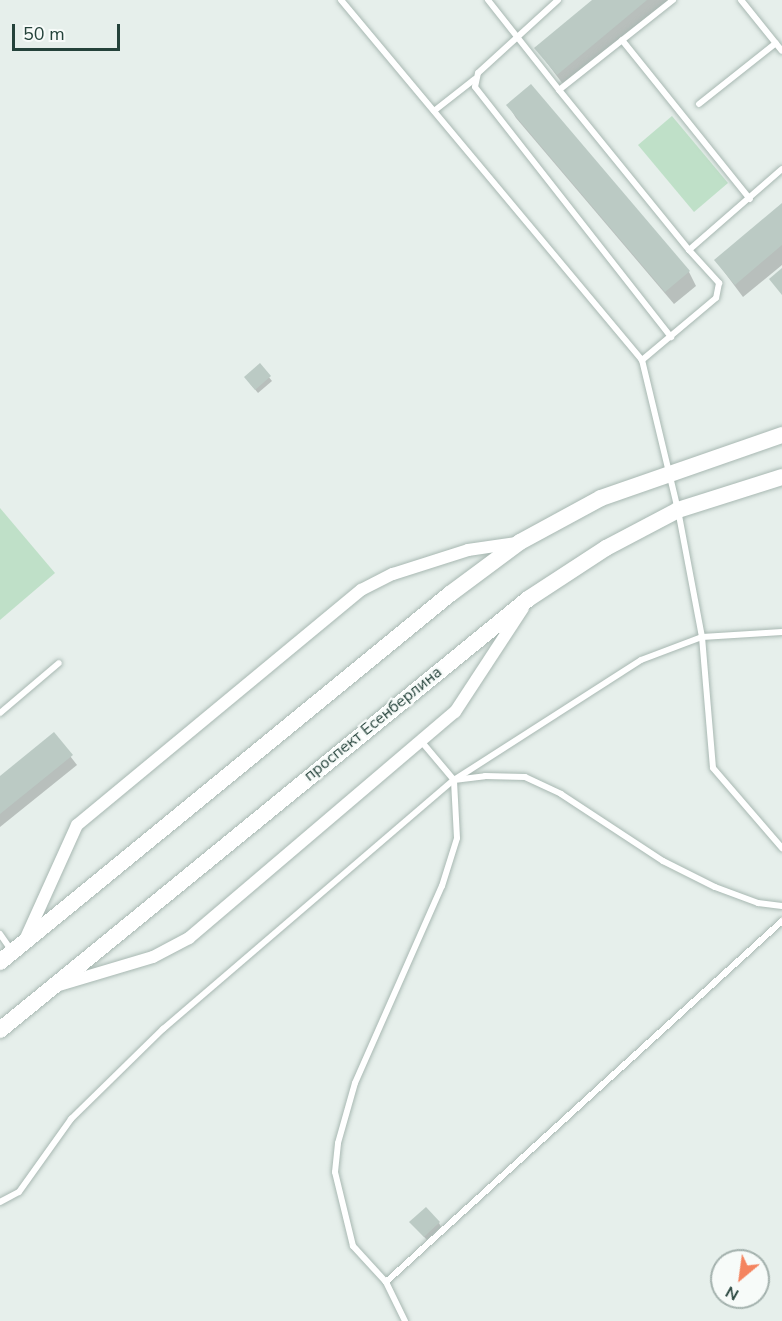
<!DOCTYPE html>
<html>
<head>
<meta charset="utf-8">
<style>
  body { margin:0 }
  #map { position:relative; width:782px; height:1321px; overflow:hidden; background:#e6efeb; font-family:"Nunito Sans",sans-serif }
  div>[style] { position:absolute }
  .green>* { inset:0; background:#bfe0c8 }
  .shadow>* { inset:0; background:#0003 }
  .building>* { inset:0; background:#bbcac4 }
  .roads { filter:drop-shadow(0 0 2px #a8b8b2) drop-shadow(0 0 2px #a8b8b2) }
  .service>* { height:6px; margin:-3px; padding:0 3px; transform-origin:3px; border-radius:3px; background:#fff }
  .minor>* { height:12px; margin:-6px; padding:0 6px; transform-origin:6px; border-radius:6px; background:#fff }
  .tertiary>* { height:16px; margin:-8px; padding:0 8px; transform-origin:8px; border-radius:8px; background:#fff }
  span { translate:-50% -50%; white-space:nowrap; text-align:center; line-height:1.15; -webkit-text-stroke:4.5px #f7fbf9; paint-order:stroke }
  .street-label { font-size:16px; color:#24423a }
  .north { position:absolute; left:710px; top:1249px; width:60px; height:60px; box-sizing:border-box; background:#f7fbf9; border:2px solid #a3b1ad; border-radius:50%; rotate:209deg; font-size:16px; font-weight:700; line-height:24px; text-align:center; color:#24423a }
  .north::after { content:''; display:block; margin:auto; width:21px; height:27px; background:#f4845f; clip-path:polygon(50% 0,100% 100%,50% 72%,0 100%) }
  .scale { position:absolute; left:12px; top:24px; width:108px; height:27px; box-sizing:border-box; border:3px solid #24423a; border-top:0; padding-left:8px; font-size:18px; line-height:21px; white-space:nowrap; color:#24423a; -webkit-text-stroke:4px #f7fbf9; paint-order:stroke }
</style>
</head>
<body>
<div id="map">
  <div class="green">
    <i style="clip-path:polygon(672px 116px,728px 183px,694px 212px,638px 145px)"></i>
    <i style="clip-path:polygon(0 508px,55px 573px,0 620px)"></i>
  </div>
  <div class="shadow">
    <i style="clip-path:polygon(594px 0,670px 0,565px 87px,536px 48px)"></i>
    <i style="clip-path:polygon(530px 86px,689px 272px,696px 286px,674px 304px,516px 118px,508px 105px)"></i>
    <i style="clip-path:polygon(782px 205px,782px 265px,743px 297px,716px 261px)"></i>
    <i style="clip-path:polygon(259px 365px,272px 381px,258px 393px,248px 381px)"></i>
    <i style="clip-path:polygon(54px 735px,77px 765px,0 827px,0 778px)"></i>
    <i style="clip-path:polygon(439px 1223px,441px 1227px,427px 1240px,414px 1226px)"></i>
  </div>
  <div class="building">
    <i style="clip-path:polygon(592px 0,647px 0,557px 75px,534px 48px)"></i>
    <i style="clip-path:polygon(531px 84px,690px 271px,665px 292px,506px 105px)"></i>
    <i style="clip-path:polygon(782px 203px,782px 245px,735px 285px,714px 260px)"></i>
    <i style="clip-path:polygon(782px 268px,782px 295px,769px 279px)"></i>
    <i style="clip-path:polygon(260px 363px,271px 376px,255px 390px,244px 377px)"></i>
    <i style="clip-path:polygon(54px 732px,73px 755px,0 814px,0 776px)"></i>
    <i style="clip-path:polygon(426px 1207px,440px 1222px,424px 1237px,409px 1222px)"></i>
  </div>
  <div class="roads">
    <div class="service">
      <i style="left:341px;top:0;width:469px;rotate:50.1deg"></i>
      <i style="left:488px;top:0;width:115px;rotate:51.7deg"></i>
      <i style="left:558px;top:0;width:108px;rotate:137.6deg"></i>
      <i style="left:478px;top:73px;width:14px;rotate:102deg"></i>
      <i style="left:475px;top:87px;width:318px;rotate:51.9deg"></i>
      <i style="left:673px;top:0;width:145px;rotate:141.7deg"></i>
      <i style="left:559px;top:90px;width:206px;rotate:50.9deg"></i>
      <i style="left:689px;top:250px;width:123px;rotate:-41.1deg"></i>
      <i style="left:741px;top:0;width:65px;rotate:51.2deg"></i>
      <i style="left:622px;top:40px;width:204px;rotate:51.2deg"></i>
      <i style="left:699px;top:104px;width:98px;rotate:-38.4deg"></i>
      <i style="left:434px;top:111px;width:52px;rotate:-38deg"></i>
      <i style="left:689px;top:250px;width:45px;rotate:47.7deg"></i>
      <i style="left:719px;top:283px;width:15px;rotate:101deg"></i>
      <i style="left:716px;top:298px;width:97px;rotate:140deg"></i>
      <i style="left:642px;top:360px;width:154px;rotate:76.5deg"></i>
      <i style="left:678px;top:510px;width:129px;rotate:79.3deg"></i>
      <i style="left:702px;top:637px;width:131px;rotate:85.2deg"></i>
      <i style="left:713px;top:768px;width:106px;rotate:49.2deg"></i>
      <i style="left:0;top:713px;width:77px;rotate:-40.3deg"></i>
      <i style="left:421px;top:741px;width:51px;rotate:49.8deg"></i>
      <i style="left:454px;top:780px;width:31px;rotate:-7deg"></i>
      <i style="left:485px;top:776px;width:40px;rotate:1.4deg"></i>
      <i style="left:525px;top:777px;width:40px;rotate:25deg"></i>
      <i style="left:561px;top:794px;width:122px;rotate:33.3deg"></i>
      <i style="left:663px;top:861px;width:58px;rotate:26.6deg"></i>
      <i style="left:715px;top:887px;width:46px;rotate:20.4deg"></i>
      <i style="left:758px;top:903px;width:24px;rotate:7deg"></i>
      <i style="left:0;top:934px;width:21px;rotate:55deg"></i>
      <i style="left:0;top:1202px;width:21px;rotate:-28deg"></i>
      <i style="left:19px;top:1192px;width:90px;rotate:-54.5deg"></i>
      <i style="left:71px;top:1119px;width:129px;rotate:-44.4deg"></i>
      <i style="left:163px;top:1029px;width:383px;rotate:-40.6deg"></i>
      <i style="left:454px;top:780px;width:222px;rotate:-32.7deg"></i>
      <i style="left:641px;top:660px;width:65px;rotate:-20.7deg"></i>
      <i style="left:702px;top:637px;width:80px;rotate:-3.6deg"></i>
      <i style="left:386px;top:1282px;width:536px;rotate:-42.35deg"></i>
      <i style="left:405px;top:1321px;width:43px;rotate:-116deg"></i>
      <i style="left:386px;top:1282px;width:49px;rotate:-132.5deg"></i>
      <i style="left:353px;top:1246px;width:76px;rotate:-103.7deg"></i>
      <i style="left:335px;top:1172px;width:29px;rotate:-84deg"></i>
      <i style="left:338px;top:1143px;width:62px;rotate:-74.2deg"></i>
      <i style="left:355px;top:1083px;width:215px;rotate:-66.2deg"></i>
      <i style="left:442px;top:886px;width:50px;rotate:-72.6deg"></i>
      <i style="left:457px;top:838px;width:58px;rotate:-93deg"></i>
    </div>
    <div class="minor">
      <i style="left:25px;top:940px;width:126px;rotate:-65.7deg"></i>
      <i style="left:77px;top:825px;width:369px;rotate:-39.6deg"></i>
      <i style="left:361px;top:590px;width:36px;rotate:-27deg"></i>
      <i style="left:393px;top:574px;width:79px;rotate:-17.7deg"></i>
      <i style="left:468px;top:550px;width:49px;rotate:-8.3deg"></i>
      <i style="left:59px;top:985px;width:98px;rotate:-16.6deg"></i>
      <i style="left:153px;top:957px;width:41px;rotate:-27.8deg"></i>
      <i style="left:189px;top:938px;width:349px;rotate:-40.4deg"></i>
      <i style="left:455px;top:712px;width:124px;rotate:-56.8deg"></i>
    </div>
    <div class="tertiary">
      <i style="left:0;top:962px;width:581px;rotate:-39.28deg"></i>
      <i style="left:450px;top:594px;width:87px;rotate:-36.6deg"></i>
      <i style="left:520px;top:542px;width:92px;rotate:-28.5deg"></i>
      <i style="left:601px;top:498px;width:192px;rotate:-19.2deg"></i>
      <i style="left:0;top:1030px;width:682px;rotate:-39.22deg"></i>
      <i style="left:528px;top:599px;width:93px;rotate:-33.2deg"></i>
      <i style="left:606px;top:548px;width:81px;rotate:-27.8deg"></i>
      <i style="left:678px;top:510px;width:109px;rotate:-17.6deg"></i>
    </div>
  </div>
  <div class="street-label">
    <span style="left:373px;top:724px;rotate:-39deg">проспект Есенберлина</span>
  </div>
  <div class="north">N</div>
  <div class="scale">50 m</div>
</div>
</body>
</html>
